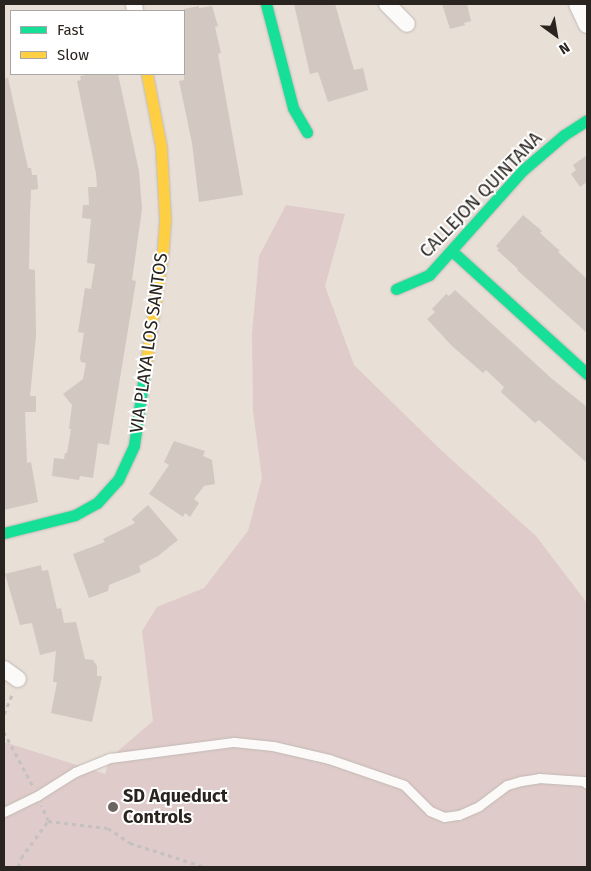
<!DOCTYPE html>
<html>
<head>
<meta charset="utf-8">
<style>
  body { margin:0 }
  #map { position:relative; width:591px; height:871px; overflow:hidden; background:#e8dfd7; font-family:"Fira Sans",sans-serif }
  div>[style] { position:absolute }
  .green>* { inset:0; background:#dfcbc9 }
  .building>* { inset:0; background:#d3c7c1 }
  .path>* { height:2.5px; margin-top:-1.25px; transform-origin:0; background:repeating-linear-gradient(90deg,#c4c1be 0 4px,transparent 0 8px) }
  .roads { filter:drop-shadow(0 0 1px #c0b9b3) drop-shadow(0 0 1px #c0b9b3) }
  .lane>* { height:9px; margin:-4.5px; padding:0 4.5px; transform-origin:4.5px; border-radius:4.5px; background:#fcfaf9 }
  .street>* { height:16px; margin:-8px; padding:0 8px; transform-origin:8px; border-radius:8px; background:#fcfaf9 }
  .fast>* { height:11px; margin:-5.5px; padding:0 5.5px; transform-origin:5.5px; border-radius:5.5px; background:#16e098 }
  .slow>* { height:11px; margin:-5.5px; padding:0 5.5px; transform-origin:5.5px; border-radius:5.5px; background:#ffcf43 }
  .dots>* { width:14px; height:14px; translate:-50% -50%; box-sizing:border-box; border:2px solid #fff; border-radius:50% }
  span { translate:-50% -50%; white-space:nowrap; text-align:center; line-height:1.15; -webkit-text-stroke:4px #fff; paint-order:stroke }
  .street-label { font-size:18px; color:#29241f }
  .poi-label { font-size:18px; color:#29241f; font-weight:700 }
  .left { translate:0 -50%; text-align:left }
  .frame { position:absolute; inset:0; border:5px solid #29241f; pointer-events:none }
  .legend { position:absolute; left:10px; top:10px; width:175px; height:65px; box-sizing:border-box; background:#fff; border:1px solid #a9a7a5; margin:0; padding:6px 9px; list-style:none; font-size:15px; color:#29241f }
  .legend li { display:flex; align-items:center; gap:10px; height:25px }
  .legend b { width:25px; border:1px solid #a9a7a5 }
  .north { position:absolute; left:531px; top:10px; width:50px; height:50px; -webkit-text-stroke:4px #fff; paint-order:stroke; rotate:148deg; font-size:14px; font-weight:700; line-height:20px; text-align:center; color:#29241f }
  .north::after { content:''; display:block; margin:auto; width:18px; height:22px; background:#29241f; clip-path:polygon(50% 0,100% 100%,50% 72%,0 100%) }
</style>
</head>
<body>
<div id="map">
  <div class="green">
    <i style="clip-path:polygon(286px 205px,345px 214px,325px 286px,354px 365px,441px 450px,536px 536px,587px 603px,587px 867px,4px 867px,4px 742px,105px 774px,110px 758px,153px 721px,142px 631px,157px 607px,204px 588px,248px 531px,262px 478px,253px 411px,252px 334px,259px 256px)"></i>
  </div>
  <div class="building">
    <i style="clip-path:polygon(294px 4px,335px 4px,354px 70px,363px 68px,368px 90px,328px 102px,318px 72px,310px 74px)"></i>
    <i style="clip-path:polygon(442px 4px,467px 4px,471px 21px,464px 23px,465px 25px,450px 29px)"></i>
    <i style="clip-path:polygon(199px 6px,199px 8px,212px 6px,218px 26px,215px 27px,221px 53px,218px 54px,243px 195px,199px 202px,192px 143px,179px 81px,184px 80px,184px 9px)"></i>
    <i style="clip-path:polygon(92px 74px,118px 74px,139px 171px,142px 209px,132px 280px,136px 281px,109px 445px,98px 443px,93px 478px,80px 476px,79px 480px,52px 476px,54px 458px,64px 459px,65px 453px,67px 453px,71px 429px,69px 429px,72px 405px,63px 394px,83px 379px,86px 363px,81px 362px,80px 358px,84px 333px,78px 332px,85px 288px,91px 289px,95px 264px,87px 263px,91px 219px,82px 218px,83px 205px,89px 205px,88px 187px,97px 187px,96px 173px,77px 81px,81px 80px,80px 76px)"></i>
    <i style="clip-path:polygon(8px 78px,28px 168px,31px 168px,32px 175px,37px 175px,38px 189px,31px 190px,30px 216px,29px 269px,35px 270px,36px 336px,30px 396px,36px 396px,36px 412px,25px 412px,27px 463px,31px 462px,38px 502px,4px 510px,4px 79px)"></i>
    <i style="clip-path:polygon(587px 155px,587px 187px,585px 183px,580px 187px,571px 174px,576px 170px,573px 165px)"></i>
    <i style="clip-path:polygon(523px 215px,542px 231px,540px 233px,560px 251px,558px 252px,587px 279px,587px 333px,517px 270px,518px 269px,497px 250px,499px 249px,496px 246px)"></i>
    <i style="clip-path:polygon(455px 290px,551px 378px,587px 407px,587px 463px,539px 420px,535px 423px,501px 392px,504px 387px,486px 370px,483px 373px,452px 346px,427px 319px,435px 312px,432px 309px,446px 294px,449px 296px)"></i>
    <i style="clip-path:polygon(174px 441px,205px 451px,203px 456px,212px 460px,215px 484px,204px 486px,194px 499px,199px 503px,190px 517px,185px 513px,183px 517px,149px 494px,169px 465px,164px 462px)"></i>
    <i style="clip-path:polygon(148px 505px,178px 540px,158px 556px,139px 566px,141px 572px,109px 585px,108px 591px,89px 598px,73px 554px,105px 542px,103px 539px,135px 523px,132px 519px)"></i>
    <i style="clip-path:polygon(41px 565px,42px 571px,48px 570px,57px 609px,61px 608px,64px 623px,76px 622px,85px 659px,93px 660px,97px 666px,97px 676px,102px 676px,92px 722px,51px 713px,57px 682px,53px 682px,56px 651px,40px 655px,32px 623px,20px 625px,5px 574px)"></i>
  </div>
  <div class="path">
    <i style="left:4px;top:714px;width:24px;rotate:-68deg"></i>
    <i style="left:4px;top:732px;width:61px;rotate:61.8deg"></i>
    <i style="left:48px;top:821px;width:60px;rotate:6.7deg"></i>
    <i style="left:108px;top:828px;width:27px;rotate:34deg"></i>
    <i style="left:130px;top:843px;width:79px;rotate:17.7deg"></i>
    <i style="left:18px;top:867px;width:9px;rotate:-72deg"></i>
    <i style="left:21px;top:858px;width:46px;rotate:-53.9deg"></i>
    <i style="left:48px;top:821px;width:17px;rotate:-114deg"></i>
  </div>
  <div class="roads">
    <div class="lane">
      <i style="left:4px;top:812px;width:37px;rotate:-26deg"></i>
      <i style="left:37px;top:796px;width:45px;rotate:-32.3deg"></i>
      <i style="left:75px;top:772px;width:38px;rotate:-22deg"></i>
      <i style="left:110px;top:758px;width:125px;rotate:-7.4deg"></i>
      <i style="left:234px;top:742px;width:39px;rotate:6deg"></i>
      <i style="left:273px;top:746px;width:57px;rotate:13.1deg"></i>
      <i style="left:329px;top:759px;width:79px;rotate:19.1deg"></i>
      <i style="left:404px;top:785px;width:37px;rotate:45deg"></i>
      <i style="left:430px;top:811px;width:15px;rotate:23deg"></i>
      <i style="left:444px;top:817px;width:15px;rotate:-8deg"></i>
      <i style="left:459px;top:815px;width:22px;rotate:-24deg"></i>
      <i style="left:479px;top:806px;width:35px;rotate:-37deg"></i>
      <i style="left:507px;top:785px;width:15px;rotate:-16deg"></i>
      <i style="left:521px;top:781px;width:18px;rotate:-9deg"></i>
      <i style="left:539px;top:778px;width:44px;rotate:3.9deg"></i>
      <i style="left:583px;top:781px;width:5px;rotate:37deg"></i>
    </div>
    <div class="street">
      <i style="left:134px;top:4px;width:7px;rotate:82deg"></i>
      <i style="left:387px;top:4px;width:28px;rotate:45deg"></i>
      <i style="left:577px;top:4px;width:23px;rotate:65deg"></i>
      <i style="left:4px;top:669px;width:17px;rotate:36deg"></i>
    </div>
    <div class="fast">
      <i style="left:266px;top:4px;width:107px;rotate:75.4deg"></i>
      <i style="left:293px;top:108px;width:28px;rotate:60deg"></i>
      <i style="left:452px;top:251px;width:183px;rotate:42.3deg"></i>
      <i style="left:396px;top:289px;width:36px;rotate:-23deg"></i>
      <i style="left:429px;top:275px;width:141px;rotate:-48.2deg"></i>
      <i style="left:523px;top:170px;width:54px;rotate:-40.5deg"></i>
      <i style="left:564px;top:135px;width:27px;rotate:-33deg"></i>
      <i style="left:4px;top:533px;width:73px;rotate:-14.2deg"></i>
      <i style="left:75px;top:515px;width:25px;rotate:-29deg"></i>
      <i style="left:97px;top:503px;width:31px;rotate:-48deg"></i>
      <i style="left:118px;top:480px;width:38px;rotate:-65deg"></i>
      <i style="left:134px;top:445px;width:77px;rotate:-81.8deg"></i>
    </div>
    <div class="slow">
      <i style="left:145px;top:369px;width:122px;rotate:-81.5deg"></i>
      <i style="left:163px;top:248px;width:29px;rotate:-86deg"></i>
      <i style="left:165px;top:219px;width:72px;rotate:-93.2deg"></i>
      <i style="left:161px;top:147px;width:74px;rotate:-100.9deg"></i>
    </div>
  </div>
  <div class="dots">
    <i style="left:113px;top:807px;background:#6c655f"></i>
  </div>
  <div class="street-label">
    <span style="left:481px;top:195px;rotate:-46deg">CALLEJON QUINTANA</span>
    <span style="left:149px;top:343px;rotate:-82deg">VIA PLAYA LOS SANTOS</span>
  </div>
  <div class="poi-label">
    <span class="left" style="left:123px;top:807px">SD Aqueduct<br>Controls</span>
  </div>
  <div class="frame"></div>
  <ul class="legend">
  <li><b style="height:6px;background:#16e098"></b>Fast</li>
  <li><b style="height:6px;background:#ffcf43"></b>Slow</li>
  </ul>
  <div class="north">N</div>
</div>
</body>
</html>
